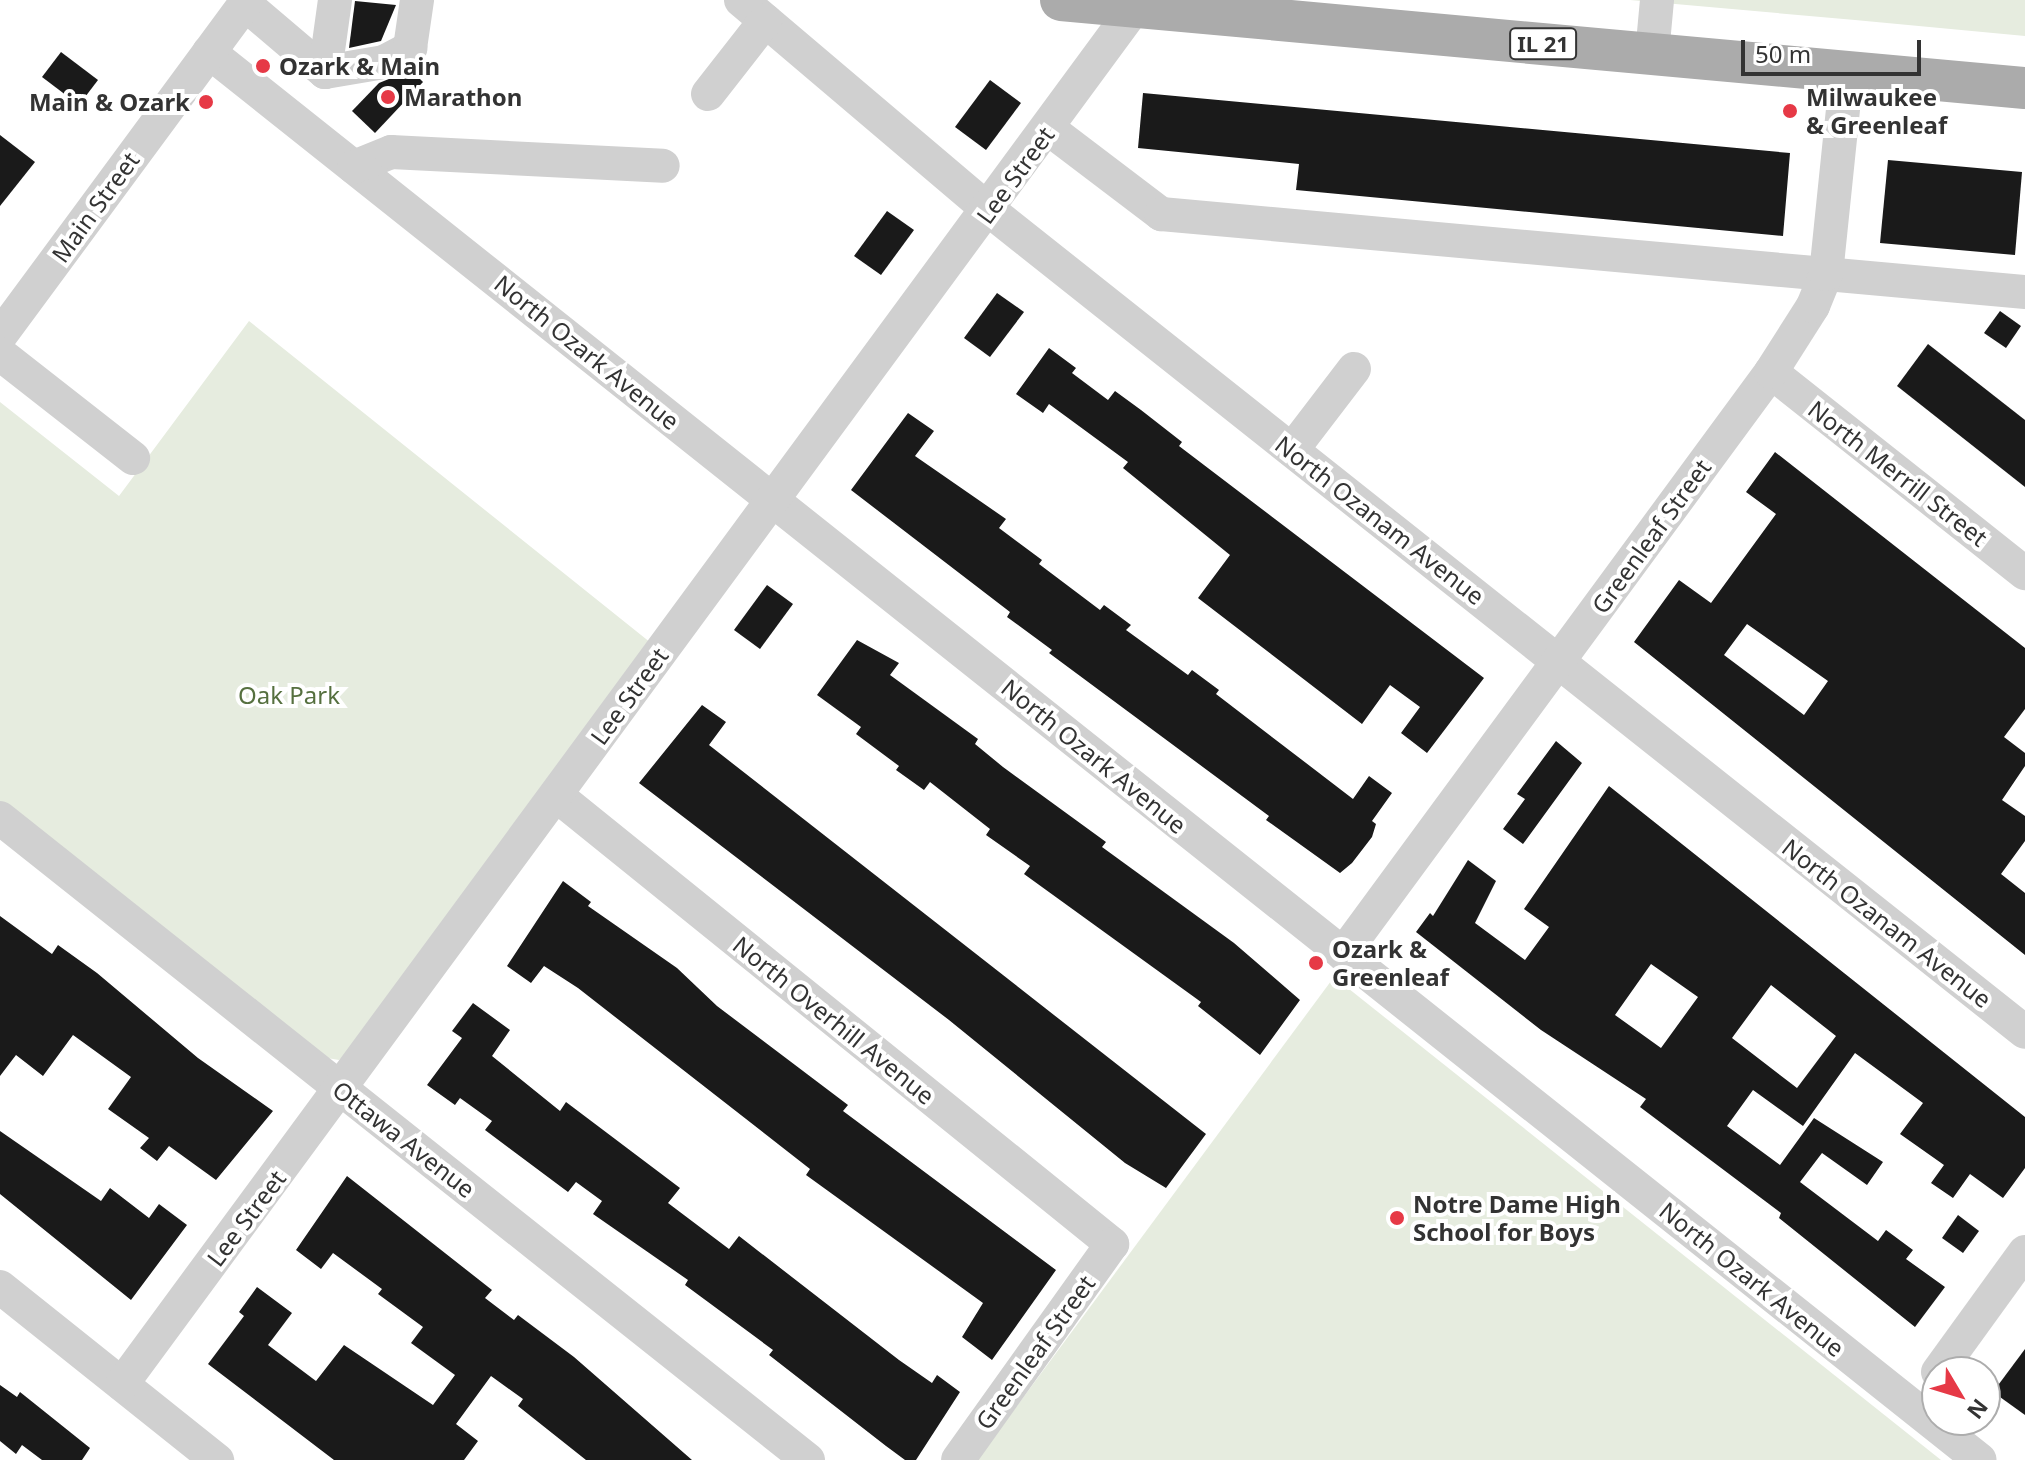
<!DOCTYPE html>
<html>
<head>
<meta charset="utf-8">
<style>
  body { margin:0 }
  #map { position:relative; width:2025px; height:1460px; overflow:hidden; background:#fff; font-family:"Noto Sans",sans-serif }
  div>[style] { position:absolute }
  .green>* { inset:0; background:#e6ecdf }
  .building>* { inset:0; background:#1a1a1a }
  .minor>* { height:34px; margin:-17px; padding:0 17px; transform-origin:17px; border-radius:17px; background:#d0d0d0 }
  .major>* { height:42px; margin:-21px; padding:0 21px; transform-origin:21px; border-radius:21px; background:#ababab }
  .dots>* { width:22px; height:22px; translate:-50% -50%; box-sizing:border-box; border:4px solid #fff; border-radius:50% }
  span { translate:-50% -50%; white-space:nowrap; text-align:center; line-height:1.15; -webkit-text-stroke:8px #fff; paint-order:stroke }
  .shield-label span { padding:2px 6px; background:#fff; border:2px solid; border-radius:6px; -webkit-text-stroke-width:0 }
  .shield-label { font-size:22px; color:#333; font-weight:700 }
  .poi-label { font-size:24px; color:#333; font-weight:700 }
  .left { translate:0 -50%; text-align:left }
  .right { translate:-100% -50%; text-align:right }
  .street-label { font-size:24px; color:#333 }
  .park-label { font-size:24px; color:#56703f }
  .north { position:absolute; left:1921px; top:1356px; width:80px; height:80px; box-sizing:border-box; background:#fff; border:2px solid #adadad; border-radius:50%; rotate:128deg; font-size:22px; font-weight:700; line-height:32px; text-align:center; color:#333 }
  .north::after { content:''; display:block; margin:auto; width:28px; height:36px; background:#e63946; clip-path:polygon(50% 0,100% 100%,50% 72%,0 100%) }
  .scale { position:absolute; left:1741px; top:40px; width:180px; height:36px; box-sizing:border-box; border:4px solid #333; border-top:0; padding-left:10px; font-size:24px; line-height:28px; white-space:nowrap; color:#333; -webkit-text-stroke:6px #fff; paint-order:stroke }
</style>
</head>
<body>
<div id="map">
  <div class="green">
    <i style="clip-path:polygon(1630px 0,2025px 0,2025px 36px,1855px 20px)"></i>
    <i style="clip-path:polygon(249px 321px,651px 643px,356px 1048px,339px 1060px,327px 1058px,0 802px,0 402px,119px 496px)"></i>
    <i style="clip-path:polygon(1334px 977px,1941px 1460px,977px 1460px)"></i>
  </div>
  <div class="building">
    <i style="clip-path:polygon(355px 1px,396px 5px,381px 41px,349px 48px)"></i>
    <i style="clip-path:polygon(61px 52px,98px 80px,79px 105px,42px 77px)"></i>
    <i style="clip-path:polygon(411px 70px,423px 82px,375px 133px,352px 111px,379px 83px)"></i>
    <i style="clip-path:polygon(990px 80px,1021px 103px,986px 150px,955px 127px)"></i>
    <i style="clip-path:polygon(1143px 93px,1790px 153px,1783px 236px,1296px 190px,1299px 164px,1138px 148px)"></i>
    <i style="clip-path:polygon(0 135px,35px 162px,0 206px)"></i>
    <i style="clip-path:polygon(1888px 160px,2022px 172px,2015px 255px,1880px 243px)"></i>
    <i style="clip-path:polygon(887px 211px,914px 230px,881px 275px,854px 256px)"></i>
    <i style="clip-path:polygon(997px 293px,1024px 312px,990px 357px,964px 338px)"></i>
    <i style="clip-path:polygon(2000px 311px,2021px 326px,2006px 348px,1984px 333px)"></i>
    <i style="clip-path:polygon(1928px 344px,2025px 420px,2025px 487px,1897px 386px)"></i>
    <i style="clip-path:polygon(1049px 348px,1076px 368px,1072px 373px,1108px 400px,1115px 391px,1141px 410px,1182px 442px,1179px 446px,1484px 678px,1427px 753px,1401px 733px,1420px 707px,1390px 685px,1362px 724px,1198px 598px,1230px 555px,1123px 468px,1128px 462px,1049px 404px,1043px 413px,1016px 394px)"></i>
    <i style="clip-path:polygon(908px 413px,934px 431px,915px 456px,1006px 519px,999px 528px,1042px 560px,1039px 564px,1100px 610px,1104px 605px,1131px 625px,1126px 630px,1188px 675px,1192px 670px,1219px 690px,1216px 694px,1353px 799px,1369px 776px,1392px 793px,1372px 821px,1376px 824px,1372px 837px,1352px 863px,1340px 873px,1266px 820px,1269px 816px,1049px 653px,1052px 650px,1007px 617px,1010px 612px,851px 490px)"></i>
    <i style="clip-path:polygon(evenodd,1775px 452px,2025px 648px,2025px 709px,2004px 737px,2025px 753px,2025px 766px,2002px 800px,2025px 816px,2025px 841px,2001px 874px,2025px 893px,2025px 955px,1634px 642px,1679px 580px,1711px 603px,1776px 514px,1746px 492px,1775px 452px,1747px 624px,1828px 681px,1804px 715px,1724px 655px,1747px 624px)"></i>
    <i style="clip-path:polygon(767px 585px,793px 604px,760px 649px,734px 630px)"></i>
    <i style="clip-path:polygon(857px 640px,899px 663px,890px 675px,978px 739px,975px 744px,1003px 767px,1106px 842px,1102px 847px,1234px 943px,1300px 1000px,1260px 1055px,1198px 1006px,1201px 1002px,1024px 874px,1030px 866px,986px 835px,990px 829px,930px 782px,924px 790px,896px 770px,899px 766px,856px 734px,861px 727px,817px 695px)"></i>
    <i style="clip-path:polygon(702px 705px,726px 722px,709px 745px,1206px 1134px,1166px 1188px,1125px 1163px,949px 1020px,639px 783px)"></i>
    <i style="clip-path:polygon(1556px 741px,1582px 763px,1523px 844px,1503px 829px,1525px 799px,1517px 794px)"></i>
    <i style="clip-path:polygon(evenodd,1609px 786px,2025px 1117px,2025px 1168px,2003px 1198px,1970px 1174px,1953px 1198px,1931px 1183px,1944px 1165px,1900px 1134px,1923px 1103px,1855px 1053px,1803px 1126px,1753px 1090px,1727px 1126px,1780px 1165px,1814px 1118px,1883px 1162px,1867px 1185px,1822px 1153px,1800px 1182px,1878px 1241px,1886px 1230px,1913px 1250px,1906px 1259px,1945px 1287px,1915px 1327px,1779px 1218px,1781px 1213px,1640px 1107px,1646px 1099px,1541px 1030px,1416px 932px,1430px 913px,1433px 916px,1468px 860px,1496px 881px,1475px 923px,1525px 960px,1549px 927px,1524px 909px,1609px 786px,1651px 964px,1698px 997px,1661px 1048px,1615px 1015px,1651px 964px,1609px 786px,1771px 985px,1836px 1036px,1797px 1088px,1732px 1038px,1771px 985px)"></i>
    <i style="clip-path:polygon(563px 881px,591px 902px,588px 906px,677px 968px,717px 1006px,848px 1105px,843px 1111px,1056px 1270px,992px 1360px,962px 1337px,983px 1303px,806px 1175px,810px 1169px,578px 988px,544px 966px,531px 983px,507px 966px)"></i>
    <i style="clip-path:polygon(0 916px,52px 954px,58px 945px,97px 973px,198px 1058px,273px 1111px,216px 1180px,169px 1146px,157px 1161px,140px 1148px,149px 1138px,108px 1109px,131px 1077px,73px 1035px,43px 1076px,16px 1055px,0 1076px)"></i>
    <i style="clip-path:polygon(473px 1003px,510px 1030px,492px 1056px,560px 1111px,566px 1102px,680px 1188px,668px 1203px,729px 1249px,739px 1236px,899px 1360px,932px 1383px,937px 1375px,960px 1392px,916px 1460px,905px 1460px,886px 1446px,769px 1355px,773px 1350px,685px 1285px,688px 1280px,593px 1214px,602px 1201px,576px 1182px,568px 1192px,485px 1130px,492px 1121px,460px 1098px,455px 1105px,427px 1085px,462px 1038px,452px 1031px)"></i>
    <i style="clip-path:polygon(0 1131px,101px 1201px,110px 1188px,149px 1218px,159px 1204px,187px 1225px,131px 1300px,0 1194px)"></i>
    <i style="clip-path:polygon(347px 1176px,492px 1290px,485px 1298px,514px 1320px,518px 1315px,574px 1357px,692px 1460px,586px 1460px,518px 1406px,523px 1399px,491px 1376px,456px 1424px,478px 1441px,464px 1460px,334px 1460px,208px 1364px,244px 1316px,239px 1312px,257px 1287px,292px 1313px,268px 1345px,316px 1381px,344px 1345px,433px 1405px,455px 1375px,411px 1343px,423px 1327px,378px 1294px,382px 1289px,333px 1253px,321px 1269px,296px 1250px)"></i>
    <i style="clip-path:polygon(1958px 1215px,1979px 1231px,1963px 1253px,1942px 1238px)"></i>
    <i style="clip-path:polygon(2025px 1349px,2025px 1415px,1993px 1392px)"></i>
    <i style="clip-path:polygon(0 1385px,17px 1397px,20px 1392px,90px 1448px,82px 1460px,42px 1460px,22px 1445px,16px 1454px,0 1441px)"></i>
  </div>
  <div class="minor">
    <i style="left:741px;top:0;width:325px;rotate:40.3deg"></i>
    <i style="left:989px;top:210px;width:1322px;rotate:38.43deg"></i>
    <i style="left:245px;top:4px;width:105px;rotate:40.4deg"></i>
    <i style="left:325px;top:72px;width:60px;rotate:-9.6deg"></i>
    <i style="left:384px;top:62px;width:30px;rotate:-28deg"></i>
    <i style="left:410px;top:48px;width:49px;rotate:-81.7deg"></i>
    <i style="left:209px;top:52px;width:2262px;rotate:38.49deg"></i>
    <i style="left:1652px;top:54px;width:54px;rotate:-84.7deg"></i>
    <i style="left:325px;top:72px;width:73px;rotate:-82.1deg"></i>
    <i style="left:708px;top:94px;width:93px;rotate:-52deg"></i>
    <i style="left:1049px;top:129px;width:141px;rotate:37.2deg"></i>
    <i style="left:1161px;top:214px;width:868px;rotate:5.16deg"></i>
    <i style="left:354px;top:167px;width:40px;rotate:-22deg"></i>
    <i style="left:391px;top:152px;width:272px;rotate:2.9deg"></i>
    <i style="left:0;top:336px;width:418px;rotate:-53.6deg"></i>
    <i style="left:0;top:354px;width:169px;rotate:38deg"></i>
    <i style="left:1771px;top:372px;width:324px;rotate:38.4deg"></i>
    <i style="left:1292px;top:450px;width:102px;rotate:-52.6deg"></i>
    <i style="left:556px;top:795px;width:715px;rotate:38.92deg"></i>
    <i style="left:1112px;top:1244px;width:265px;rotate:125.5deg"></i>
    <i style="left:0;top:818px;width:1032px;rotate:38.47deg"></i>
    <i style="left:1343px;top:954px;width:722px;rotate:-53.67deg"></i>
    <i style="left:1771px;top:372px;width:78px;rotate:-57.5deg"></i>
    <i style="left:1813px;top:306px;width:35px;rotate:-68deg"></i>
    <i style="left:1826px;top:274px;width:203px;rotate:-84.1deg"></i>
    <i style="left:0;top:1287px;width:278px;rotate:38.6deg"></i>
    <i style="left:1938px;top:1372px;width:148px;rotate:-54.1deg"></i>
    <i style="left:122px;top:1384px;width:1709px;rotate:-53.66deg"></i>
  </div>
  <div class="major">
    <i style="left:1061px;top:0;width:968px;rotate:5.22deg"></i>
  </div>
  <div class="dots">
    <i style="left:263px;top:66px;background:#e63946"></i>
    <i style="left:388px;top:97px;background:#e63946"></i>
    <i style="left:206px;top:102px;background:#e63946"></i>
    <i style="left:1790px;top:111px;background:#e63946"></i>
    <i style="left:1316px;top:963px;background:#e63946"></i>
    <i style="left:1397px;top:1218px;background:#e63946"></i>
  </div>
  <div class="shield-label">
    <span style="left:1543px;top:44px">IL 21</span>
  </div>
  <div class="poi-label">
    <span class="left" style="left:279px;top:66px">Ozark &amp; Main</span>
    <span class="left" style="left:404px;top:97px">Marathon</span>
    <span class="left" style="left:1806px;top:111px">Milwaukee<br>&amp; Greenleaf</span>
    <span class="right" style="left:190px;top:102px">Main &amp; Ozark</span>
    <span class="left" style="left:1332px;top:963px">Ozark &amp;<br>Greenleaf</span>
    <span class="left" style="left:1413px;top:1218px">Notre Dame High<br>School for Boys</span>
  </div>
  <div class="street-label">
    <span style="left:1015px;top:175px;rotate:-54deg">Lee Street</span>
    <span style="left:95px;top:207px;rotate:-54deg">Main Street</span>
    <span style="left:587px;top:352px;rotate:39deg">North Ozark Avenue</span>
    <span style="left:1898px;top:473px;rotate:38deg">North Merrill Street</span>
    <span style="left:1380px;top:520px;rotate:38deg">North Ozanam Avenue</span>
    <span style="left:1651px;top:536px;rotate:-54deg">Greenleaf Street</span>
    <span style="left:629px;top:696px;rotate:-54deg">Lee Street</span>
    <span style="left:1094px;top:756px;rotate:39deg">North Ozark Avenue</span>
    <span style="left:1887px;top:923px;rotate:38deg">North Ozanam Avenue</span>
    <span style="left:834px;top:1020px;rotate:39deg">North Overhill Avenue</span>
    <span style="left:404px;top:1139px;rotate:38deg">Ottawa Avenue</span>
    <span style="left:246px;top:1218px;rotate:-53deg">Lee Street</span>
    <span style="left:1752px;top:1279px;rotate:39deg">North Ozark Avenue</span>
    <span style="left:1035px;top:1352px;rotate:-54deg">Greenleaf Street</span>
  </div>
  <div class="park-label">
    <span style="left:289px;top:695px">Oak Park</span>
  </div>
  <div class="north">N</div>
  <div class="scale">50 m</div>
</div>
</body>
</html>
